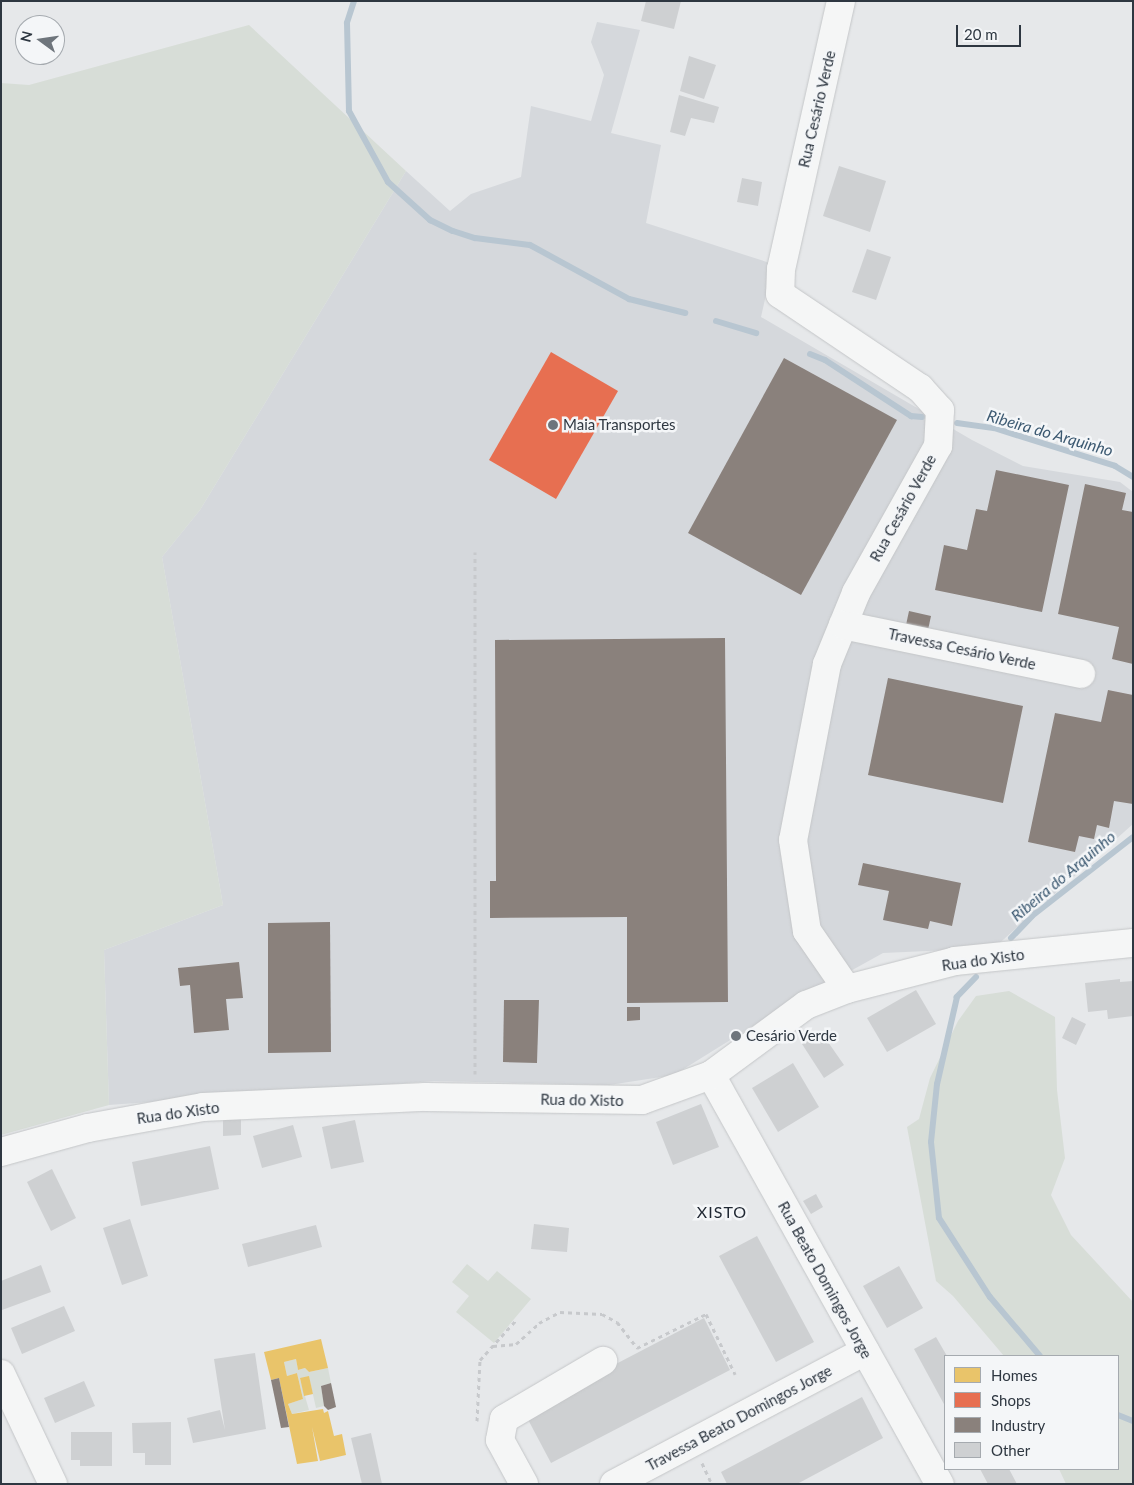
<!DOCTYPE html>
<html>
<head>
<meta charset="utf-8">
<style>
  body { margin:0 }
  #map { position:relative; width:1134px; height:1485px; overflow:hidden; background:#e6e8ea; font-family:Lato,sans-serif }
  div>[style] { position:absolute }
  .built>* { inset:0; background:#d5d8dc }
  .green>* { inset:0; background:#d7ddd7 }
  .homes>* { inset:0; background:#e9c46a }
  .shops>* { inset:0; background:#e76f51 }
  .industry>* { inset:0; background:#8a817c }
  .stream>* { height:6px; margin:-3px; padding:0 3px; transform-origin:3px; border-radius:3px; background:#b8c6d1 }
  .building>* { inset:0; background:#ced0d2 }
  .path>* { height:3px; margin-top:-1.5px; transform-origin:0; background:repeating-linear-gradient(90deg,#c7c9cc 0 4px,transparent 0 8px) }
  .roads { filter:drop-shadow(0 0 1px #c4c6c8) drop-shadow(0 0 1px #c4c6c8) }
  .minor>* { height:28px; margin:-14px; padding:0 14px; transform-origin:14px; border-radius:14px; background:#f5f6f6 }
  .dots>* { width:14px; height:14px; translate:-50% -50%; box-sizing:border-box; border:2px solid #f4f6f8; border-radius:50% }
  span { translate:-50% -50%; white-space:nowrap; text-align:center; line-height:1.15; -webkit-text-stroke:5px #f4f6f8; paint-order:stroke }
  .street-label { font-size:15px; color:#2e3741 }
  .poi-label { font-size:15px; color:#2e3741 }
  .left { translate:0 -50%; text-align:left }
  .water-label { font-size:16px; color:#3c5971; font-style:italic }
  .neighbourhood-label { font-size:16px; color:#202833; letter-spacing:1px }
  .frame { position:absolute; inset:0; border:2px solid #2e3741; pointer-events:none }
  .legend { position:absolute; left:944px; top:1355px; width:175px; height:115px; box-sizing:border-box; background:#f4f6f8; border:1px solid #a5aaaf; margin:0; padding:6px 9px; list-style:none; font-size:15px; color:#2e3741 }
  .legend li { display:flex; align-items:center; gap:10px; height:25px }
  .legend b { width:25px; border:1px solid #a5aaaf }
  .north { position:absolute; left:15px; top:15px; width:50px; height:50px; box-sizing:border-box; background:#f4f6f8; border:1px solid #a5aaaf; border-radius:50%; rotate:284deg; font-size:14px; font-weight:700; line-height:20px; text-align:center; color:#2e3741 }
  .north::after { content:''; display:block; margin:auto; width:18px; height:22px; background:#6e757c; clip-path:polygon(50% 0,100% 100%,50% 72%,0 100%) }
  .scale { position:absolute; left:956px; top:25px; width:65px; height:22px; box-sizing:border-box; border:2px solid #2e3741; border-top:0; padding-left:6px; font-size:15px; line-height:18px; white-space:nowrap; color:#2e3741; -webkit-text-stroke:4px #f4f6f8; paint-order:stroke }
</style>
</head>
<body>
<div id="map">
  <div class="built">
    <i style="clip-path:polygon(597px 22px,640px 30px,611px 133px,661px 145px,646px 223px,773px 264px,761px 317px,972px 440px,1023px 466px,1120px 482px,1133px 492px,1133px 824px,994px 948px,883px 953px,764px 1019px,674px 1075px,609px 1085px,434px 1081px,109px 1105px,104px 950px,223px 905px,162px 557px,200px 510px,406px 171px,450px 211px,471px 194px,521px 177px,531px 106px,591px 121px,604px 75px,591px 42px)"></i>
  </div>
  <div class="green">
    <i style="clip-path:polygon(249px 25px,406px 171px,200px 510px,162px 557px,223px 905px,104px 950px,109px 1105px,1px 1135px,1px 83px,29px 85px)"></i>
    <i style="clip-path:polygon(1009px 991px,1055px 1017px,1057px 1090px,1065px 1158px,1051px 1195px,1071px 1235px,1133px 1302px,1133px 1484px,1066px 1484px,1059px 1469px,1118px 1469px,1118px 1356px,1004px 1356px,953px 1296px,936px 1281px,907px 1127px,919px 1119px,930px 1078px,958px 1021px,976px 996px)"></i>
    <i style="clip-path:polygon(467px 1264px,488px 1281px,497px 1271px,531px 1299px,494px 1343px,456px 1312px,469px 1296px,452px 1282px)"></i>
    <i style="clip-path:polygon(296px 1359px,298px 1370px,305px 1368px,309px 1372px,328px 1368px,331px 1383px,321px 1386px,324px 1406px,316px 1408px,309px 1377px,300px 1379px,309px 1410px,292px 1414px,288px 1404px,303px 1399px,297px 1373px,287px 1376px,284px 1362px)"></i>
  </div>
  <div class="homes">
    <i style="clip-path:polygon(321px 1339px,328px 1368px,309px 1372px,305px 1368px,298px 1370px,296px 1359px,284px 1362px,287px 1376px,297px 1373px,303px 1399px,288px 1404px,292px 1414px,323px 1409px,324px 1413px,328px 1411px,334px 1436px,342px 1434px,346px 1455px,320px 1461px,312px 1427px,318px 1461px,297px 1464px,279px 1378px,271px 1380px,264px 1352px)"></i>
    <i style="clip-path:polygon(309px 1376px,313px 1394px,304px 1396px,300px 1378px)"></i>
  </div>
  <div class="shops">
    <i style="clip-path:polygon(551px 352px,618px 391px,556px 499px,489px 460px)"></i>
  </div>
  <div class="industry">
    <i style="clip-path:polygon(784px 358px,897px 420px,801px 595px,688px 533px)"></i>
    <i style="clip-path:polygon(996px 470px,1069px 485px,1042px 612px,935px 590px,944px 545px,967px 550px,976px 509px,987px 511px)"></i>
    <i style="clip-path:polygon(1085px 484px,1126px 493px,1122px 510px,1133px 512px,1133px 664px,1112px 659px,1119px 627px,1058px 614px)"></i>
    <i style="clip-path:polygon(909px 611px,931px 616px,928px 630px,906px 625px)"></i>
    <i style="clip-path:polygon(725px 638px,728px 1002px,627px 1003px,627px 917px,490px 918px,490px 881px,496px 881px,495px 640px)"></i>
    <i style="clip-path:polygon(888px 678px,1023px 706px,1003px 803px,868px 775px)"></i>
    <i style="clip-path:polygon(1108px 690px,1133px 695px,1133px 804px,1114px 801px,1109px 828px,1097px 825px,1094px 839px,1079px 836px,1075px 852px,1028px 842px,1055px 713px,1101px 722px)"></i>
    <i style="clip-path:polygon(863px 863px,961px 883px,952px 926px,930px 921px,928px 929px,883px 920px,889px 891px,858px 885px)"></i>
    <i style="clip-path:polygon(330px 922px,331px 1052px,268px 1053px,268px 923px)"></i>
    <i style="clip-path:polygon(239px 962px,243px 998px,226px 999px,229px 1030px,194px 1033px,190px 985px,180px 986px,178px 968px)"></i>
    <i style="clip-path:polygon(504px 1000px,539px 1000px,537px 1063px,503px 1062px)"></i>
    <i style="clip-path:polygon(627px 1007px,640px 1007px,640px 1020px,627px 1021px)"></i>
    <i style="clip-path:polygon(279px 1378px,289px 1427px,281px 1428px,271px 1380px)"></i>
    <i style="clip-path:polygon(331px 1383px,336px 1407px,328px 1410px,324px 1406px,321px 1386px)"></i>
  </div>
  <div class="stream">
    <i style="left:354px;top:1px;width:23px;rotate:108deg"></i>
    <i style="left:347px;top:23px;width:88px;rotate:88.7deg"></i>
    <i style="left:349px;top:111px;width:81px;rotate:61.2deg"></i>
    <i style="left:388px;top:182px;width:57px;rotate:42.1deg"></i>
    <i style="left:430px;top:220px;width:25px;rotate:26deg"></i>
    <i style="left:453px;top:231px;width:23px;rotate:18deg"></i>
    <i style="left:475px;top:238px;width:55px;rotate:7.3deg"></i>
    <i style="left:530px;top:245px;width:113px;rotate:28.6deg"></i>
    <i style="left:629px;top:299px;width:58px;rotate:14deg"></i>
    <i style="left:716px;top:321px;width:42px;rotate:16.7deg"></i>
    <i style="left:810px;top:354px;width:16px;rotate:22deg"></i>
    <i style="left:825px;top:360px;width:103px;rotate:33.1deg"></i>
    <i style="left:911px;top:416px;width:11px;rotate:5deg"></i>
    <i style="left:957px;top:423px;width:37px;rotate:8deg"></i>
    <i style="left:994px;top:428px;width:127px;rotate:17.4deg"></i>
    <i style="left:1115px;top:466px;width:21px;rotate:31deg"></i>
    <i style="left:1011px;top:938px;width:30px;rotate:-46deg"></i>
    <i style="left:1032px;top:916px;width:128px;rotate:-38deg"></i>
    <i style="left:976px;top:977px;width:28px;rotate:134deg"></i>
    <i style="left:957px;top:997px;width:89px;rotate:102.9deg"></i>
    <i style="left:937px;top:1084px;width:58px;rotate:95.9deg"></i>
    <i style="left:931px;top:1142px;width:76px;rotate:84deg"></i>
    <i style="left:939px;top:1218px;width:94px;rotate:57.2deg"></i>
    <i style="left:990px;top:1297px;width:77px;rotate:49.7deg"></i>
    <i style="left:1118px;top:1415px;width:16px;rotate:22deg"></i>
  </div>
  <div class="building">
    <i style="clip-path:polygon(646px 1px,681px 1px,674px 29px,641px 21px)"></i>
    <i style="clip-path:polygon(689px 56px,716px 65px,704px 99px,680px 91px)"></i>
    <i style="clip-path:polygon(679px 95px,719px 107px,714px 123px,691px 118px,685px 136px,670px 132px)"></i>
    <i style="clip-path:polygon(839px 166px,886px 181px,870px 232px,823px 216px)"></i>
    <i style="clip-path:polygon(742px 178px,762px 182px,758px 206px,737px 202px)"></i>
    <i style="clip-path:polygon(867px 249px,891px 257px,876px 300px,852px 292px)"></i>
    <i style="clip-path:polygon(1120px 979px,1120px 982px,1133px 981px,1133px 1016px,1108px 1019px,1107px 1010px,1088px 1012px,1085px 983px)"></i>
    <i style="clip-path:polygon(916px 990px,936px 1024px,887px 1052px,867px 1018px)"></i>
    <i style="clip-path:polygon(1072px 1017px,1086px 1024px,1076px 1045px,1062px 1038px)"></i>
    <i style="clip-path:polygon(821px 1032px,844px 1065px,824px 1078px,802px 1044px)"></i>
    <i style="clip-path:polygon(793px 1063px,819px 1107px,778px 1132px,752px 1088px)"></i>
    <i style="clip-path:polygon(701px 1104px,719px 1147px,673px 1165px,656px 1122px)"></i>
    <i style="clip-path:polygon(223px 1112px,241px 1112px,241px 1135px,223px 1136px)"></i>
    <i style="clip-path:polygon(355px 1120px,364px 1162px,331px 1169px,322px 1127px)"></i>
    <i style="clip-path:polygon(293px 1125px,302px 1157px,262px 1168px,253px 1136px)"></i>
    <i style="clip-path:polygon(210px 1146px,219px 1189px,141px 1206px,132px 1162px)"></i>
    <i style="clip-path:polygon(52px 1169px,76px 1218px,51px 1231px,27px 1182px)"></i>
    <i style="clip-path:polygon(816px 1194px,823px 1207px,811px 1214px,803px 1201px)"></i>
    <i style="clip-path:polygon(130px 1219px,148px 1276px,122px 1285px,103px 1228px)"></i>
    <i style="clip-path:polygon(534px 1224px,569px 1228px,567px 1252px,531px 1249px)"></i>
    <i style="clip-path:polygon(316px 1225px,322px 1247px,248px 1267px,242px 1244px)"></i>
    <i style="clip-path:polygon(757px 1236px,814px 1342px,776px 1362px,719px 1256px)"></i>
    <i style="clip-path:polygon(41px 1265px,51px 1292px,2px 1310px,1px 1281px)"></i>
    <i style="clip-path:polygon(899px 1266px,923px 1308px,887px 1328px,863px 1286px)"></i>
    <i style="clip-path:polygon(64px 1306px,75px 1331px,22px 1354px,11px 1328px)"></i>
    <i style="clip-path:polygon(704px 1318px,730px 1370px,551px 1463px,524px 1412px)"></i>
    <i style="clip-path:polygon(936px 1337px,947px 1356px,945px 1406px,914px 1349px)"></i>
    <i style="clip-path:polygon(255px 1353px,266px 1429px,193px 1443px,187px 1418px,220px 1410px,225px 1430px,214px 1359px)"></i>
    <i style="clip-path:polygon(84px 1381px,95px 1406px,55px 1423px,44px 1398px)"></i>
    <i style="clip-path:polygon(862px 1397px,883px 1438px,797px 1484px,727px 1484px,721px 1472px)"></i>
    <i style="clip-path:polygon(171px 1422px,171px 1465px,145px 1465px,145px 1453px,133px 1453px,132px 1423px)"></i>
    <i style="clip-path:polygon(71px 1432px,112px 1432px,112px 1466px,80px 1466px,80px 1460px,71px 1460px)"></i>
    <i style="clip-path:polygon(371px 1433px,382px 1484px,362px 1484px,351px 1438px)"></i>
    <i style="clip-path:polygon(980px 1469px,1009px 1469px,1017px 1484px,988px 1484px)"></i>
  </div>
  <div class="path">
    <i style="left:475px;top:1074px;width:522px;rotate:-90deg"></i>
    <i style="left:493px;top:1346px;width:23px;rotate:-5deg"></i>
    <i style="left:516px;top:1344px;width:31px;rotate:-42deg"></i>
    <i style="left:539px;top:1323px;width:24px;rotate:-28deg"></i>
    <i style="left:560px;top:1312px;width:42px;rotate:2.7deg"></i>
    <i style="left:602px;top:1314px;width:17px;rotate:28deg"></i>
    <i style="left:617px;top:1322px;width:33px;rotate:52deg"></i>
    <i style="left:637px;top:1348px;width:77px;rotate:-26.2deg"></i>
    <i style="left:706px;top:1314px;width:67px;rotate:64.2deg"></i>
    <i style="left:477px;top:1421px;width:61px;rotate:-87.2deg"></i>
    <i style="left:480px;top:1360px;width:55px;rotate:-47.9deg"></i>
    <i style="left:702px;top:1463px;width:23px;rotate:65deg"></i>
  </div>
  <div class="roads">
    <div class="minor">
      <i style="left:841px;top:1px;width:275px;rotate:102.6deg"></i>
      <i style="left:781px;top:269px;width:25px;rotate:92deg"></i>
      <i style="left:780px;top:294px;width:169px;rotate:33.9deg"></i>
      <i style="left:920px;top:388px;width:30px;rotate:48deg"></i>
      <i style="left:940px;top:410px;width:36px;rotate:93deg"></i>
      <i style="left:938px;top:446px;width:168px;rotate:119.2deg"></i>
      <i style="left:856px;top:593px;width:77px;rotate:112.2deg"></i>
      <i style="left:827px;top:664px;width:179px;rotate:100.9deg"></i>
      <i style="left:793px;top:840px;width:92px;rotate:81.3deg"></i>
      <i style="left:807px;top:931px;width:70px;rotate:55.4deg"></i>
      <i style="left:843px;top:625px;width:243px;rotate:11.6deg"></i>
      <i style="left:711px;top:1075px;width:469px;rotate:60.8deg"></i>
      <i style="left:1px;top:1152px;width:90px;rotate:-15.4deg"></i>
      <i style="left:88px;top:1128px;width:117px;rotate:-10.3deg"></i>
      <i style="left:203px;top:1107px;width:223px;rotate:-2.6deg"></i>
      <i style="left:426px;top:1097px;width:216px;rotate:0.8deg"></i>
      <i style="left:642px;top:1100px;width:73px;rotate:-19.9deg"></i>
      <i style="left:711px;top:1075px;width:118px;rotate:-36.4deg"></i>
      <i style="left:806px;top:1005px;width:44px;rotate:-21.3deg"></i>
      <i style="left:847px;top:989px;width:112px;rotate:-14.5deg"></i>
      <i style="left:955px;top:961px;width:179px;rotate:-5.8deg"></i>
      <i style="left:1px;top:1374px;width:122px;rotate:64.7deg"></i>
      <i style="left:524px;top:1484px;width:50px;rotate:-118.6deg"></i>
      <i style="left:500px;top:1440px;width:21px;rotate:-79deg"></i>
      <i style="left:504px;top:1419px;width:115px;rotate:-30.4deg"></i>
      <i style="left:614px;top:1484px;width:284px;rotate:-27.9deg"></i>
    </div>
  </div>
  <div class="dots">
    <i style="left:553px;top:425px;background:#6e757c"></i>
    <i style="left:736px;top:1036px;background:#6e757c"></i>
  </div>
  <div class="street-label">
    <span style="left:817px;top:109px;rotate:-77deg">Rua Cesário Verde</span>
    <span style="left:903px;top:508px;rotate:-61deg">Rua Cesário Verde</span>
    <span style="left:962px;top:649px;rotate:12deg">Travessa Cesário Verde</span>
    <span style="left:983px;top:960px;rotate:-8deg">Rua do Xisto</span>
    <span style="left:582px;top:1100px;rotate:1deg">Rua do Xisto</span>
    <span style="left:178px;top:1113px;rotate:-8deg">Rua do Xisto</span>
    <span style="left:825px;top:1280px;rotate:61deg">Rua Beato Domingos Jorge</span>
    <span style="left:739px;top:1418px;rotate:-28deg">Travessa Beato Domingos Jorge</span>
  </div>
  <div class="poi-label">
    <span class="left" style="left:563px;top:425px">Maia Transportes</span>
    <span class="left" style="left:746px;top:1036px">Cesário Verde</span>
  </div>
  <div class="water-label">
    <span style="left:1050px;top:433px;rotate:16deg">Ribeira do Arquinho</span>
    <span style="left:1063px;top:876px;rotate:-40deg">Ribeira do Arquinho</span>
  </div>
  <div class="neighbourhood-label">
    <span style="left:722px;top:1212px">XISTO</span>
  </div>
  <div class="frame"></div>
  <ul class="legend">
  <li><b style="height:14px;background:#e9c46a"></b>Homes</li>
  <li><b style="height:14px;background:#e76f51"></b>Shops</li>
  <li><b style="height:14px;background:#8a817c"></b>Industry</li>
  <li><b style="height:14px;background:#ced0d2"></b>Other</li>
  </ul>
  <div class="north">N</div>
  <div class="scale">20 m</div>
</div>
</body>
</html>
